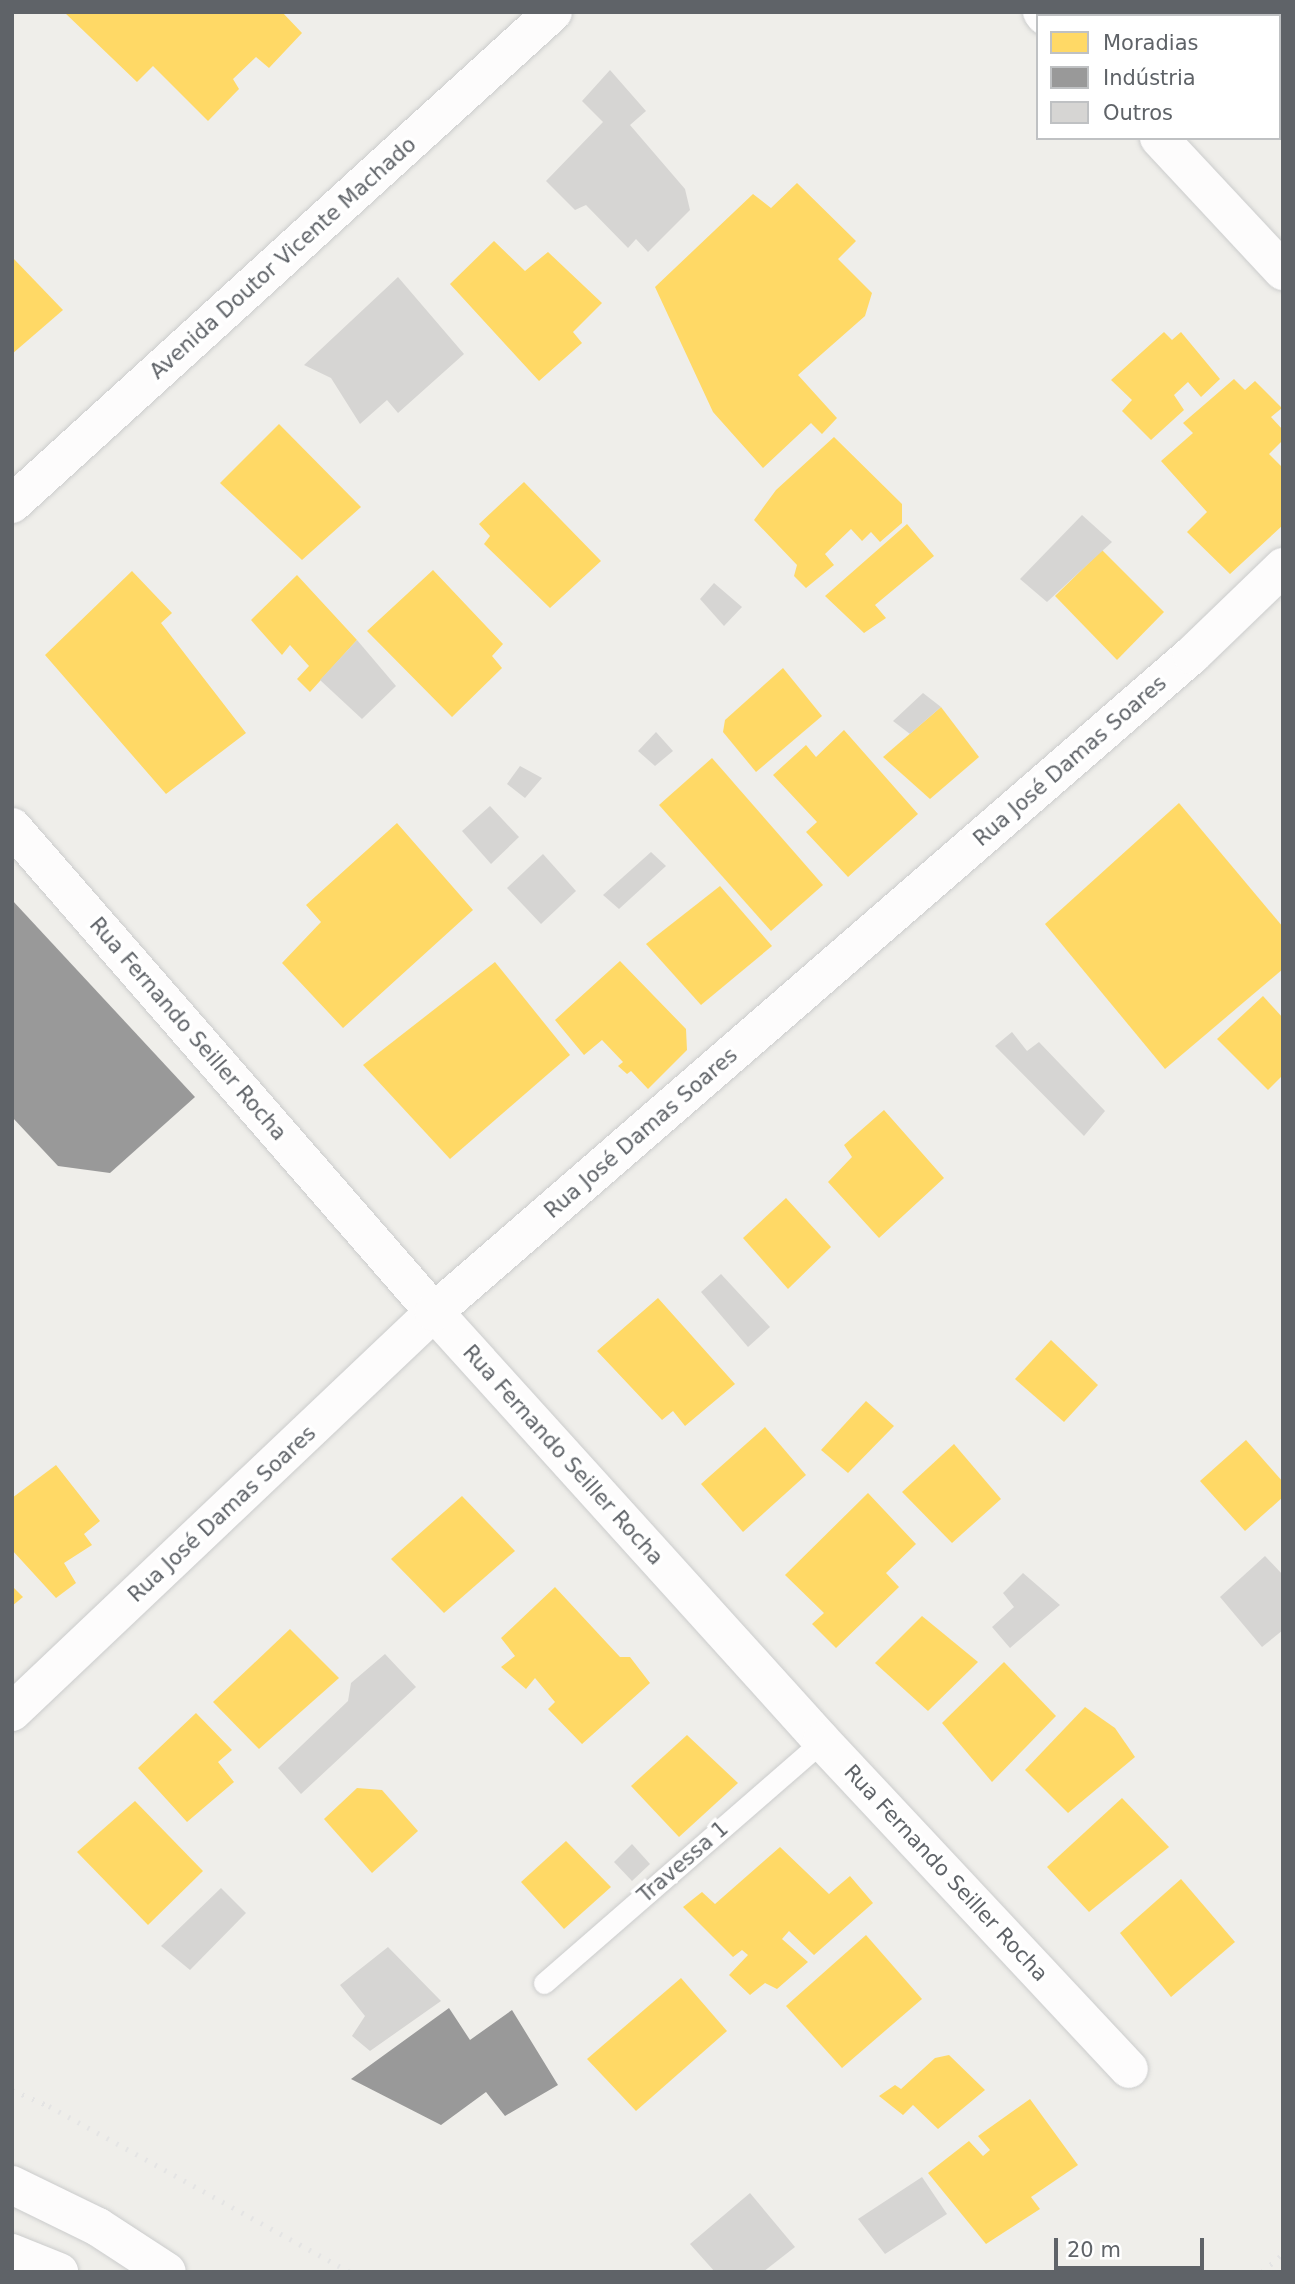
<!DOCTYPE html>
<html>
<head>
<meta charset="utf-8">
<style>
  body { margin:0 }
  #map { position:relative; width:1295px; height:2284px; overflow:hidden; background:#efeeea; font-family:"DejaVu Sans",sans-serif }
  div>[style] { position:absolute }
  .homes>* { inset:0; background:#ffd966 }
  .industry>* { inset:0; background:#999 }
  .building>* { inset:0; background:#d6d5d3 }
  .roads { filter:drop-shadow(0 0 2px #cbcccc) drop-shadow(0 0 2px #cbcccc) }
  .lane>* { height:21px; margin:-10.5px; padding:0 10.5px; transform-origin:10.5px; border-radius:10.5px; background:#fdfcfc }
  .street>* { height:38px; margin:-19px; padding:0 19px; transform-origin:19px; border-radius:19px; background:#fdfcfc }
  .secondary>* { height:38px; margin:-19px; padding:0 19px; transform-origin:19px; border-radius:19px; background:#fdfcfc }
  .rail>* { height:5px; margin-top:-2.5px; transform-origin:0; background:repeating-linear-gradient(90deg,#e4e4e4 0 2px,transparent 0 11px) }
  span { translate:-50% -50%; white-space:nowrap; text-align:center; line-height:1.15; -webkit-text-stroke:7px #fff; paint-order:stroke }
  .street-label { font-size:21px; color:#5f6368 }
  .frame { position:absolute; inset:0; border:14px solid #5f6368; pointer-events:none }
  .legend { position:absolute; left:1036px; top:14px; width:245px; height:126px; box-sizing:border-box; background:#fff; border:2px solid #bfc1c3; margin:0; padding:9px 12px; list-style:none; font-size:21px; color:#5f6368 }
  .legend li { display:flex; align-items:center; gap:14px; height:35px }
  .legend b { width:35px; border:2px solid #bfc1c3 }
  .scale { position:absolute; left:1054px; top:2238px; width:150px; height:32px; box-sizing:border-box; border:4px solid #5f6368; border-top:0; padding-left:9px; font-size:21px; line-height:24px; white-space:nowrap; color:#5f6368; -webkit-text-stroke:5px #fff; paint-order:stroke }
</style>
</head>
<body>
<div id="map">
  <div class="homes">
    <i style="clip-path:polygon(64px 12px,282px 12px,302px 33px,269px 68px,256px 57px,233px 79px,239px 89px,208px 121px,153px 66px,137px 82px)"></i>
    <i style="clip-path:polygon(797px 183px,856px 241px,838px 259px,872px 293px,865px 316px,798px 375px,837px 418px,822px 434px,811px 423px,763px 468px,713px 412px,655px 287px,753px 194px,771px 208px)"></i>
    <i style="clip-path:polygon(494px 241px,525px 271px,548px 252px,602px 303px,573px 332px,582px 343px,539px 381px,450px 284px)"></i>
    <i style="clip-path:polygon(12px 257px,63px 310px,12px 354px)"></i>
    <i style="clip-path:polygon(1164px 332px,1172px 340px,1181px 332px,1220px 379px,1201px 397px,1188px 382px,1174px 395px,1184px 410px,1151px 440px,1122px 411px,1132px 400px,1111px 380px)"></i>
    <i style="clip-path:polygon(1234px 379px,1245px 390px,1255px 381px,1282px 408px,1271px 417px,1283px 430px,1283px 440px,1269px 454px,1283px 468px,1283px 525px,1230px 574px,1187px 532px,1207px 512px,1161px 461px,1193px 433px,1183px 423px)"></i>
    <i style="clip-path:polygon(279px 424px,361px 507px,302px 560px,220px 483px)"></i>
    <i style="clip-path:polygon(834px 437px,902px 504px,902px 523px,880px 542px,871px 532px,862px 541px,851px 529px,825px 554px,834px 565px,806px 588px,794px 576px,797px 565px,754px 520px,776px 490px)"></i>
    <i style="clip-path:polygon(524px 482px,601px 561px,550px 608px,484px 544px,490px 536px,479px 524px)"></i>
    <i style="clip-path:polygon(907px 524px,934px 556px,875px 605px,886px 618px,864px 633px,825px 596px)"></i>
    <i style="clip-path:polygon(1102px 550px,1164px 612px,1117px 660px,1055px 596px)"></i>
    <i style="clip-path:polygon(433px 570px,503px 644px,492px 656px,502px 668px,452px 717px,367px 631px)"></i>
    <i style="clip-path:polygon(132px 571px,172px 613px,161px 623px,246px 733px,166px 794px,45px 655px)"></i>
    <i style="clip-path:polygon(297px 575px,357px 640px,310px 692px,297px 679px,309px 666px,290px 645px,282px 655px,251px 620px)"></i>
    <i style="clip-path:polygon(783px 668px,822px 716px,756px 772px,723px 732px,725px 720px)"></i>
    <i style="clip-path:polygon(941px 707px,979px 757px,930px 799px,883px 757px)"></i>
    <i style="clip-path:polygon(844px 730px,918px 814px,848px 877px,806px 832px,817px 822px,773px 775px,806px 745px,816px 757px)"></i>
    <i style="clip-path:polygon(712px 758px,823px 885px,771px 931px,659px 805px)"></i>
    <i style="clip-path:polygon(1179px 803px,1283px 927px,1283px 969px,1165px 1069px,1045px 924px)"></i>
    <i style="clip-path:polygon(397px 823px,473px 910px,343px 1028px,282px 963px,321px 922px,306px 905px)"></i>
    <i style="clip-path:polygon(720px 886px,772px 946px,701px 1005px,646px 944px)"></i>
    <i style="clip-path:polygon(620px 961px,686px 1029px,687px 1050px,648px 1089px,631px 1071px,627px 1074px,618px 1066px,623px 1062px,602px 1040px,584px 1055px,555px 1020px)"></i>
    <i style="clip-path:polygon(495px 962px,570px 1055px,450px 1159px,363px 1065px)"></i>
    <i style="clip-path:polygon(1263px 996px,1283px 1018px,1283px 1075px,1268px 1090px,1217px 1039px)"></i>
    <i style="clip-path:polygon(884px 1110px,944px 1178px,879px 1238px,828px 1182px,852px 1157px,844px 1145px)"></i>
    <i style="clip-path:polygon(786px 1198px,831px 1247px,788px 1289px,743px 1238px)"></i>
    <i style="clip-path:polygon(658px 1298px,735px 1384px,685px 1426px,673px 1411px,662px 1420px,597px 1351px)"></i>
    <i style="clip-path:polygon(1051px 1340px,1098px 1385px,1064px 1422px,1015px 1379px)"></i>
    <i style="clip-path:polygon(866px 1401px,894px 1426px,848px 1473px,821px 1450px)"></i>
    <i style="clip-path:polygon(765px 1427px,806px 1475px,743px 1532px,701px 1484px)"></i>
    <i style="clip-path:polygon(1246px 1440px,1283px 1482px,1283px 1497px,1245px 1531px,1200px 1481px)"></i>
    <i style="clip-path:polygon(954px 1444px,1001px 1499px,952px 1543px,902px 1492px)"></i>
    <i style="clip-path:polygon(56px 1465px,100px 1521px,84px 1534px,92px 1545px,64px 1563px,76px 1583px,56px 1598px,12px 1550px,12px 1498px)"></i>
    <i style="clip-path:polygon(868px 1493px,916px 1544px,886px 1573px,899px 1587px,836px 1648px,812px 1624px,824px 1613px,785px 1575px)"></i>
    <i style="clip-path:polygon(462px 1496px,515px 1551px,444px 1613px,391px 1559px)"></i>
    <i style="clip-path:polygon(12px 1586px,23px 1597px,12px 1606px)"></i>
    <i style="clip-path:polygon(555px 1587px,620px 1657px,630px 1657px,650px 1683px,582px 1744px,548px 1709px,555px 1702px,535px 1678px,526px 1689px,501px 1667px,515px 1656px,501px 1638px)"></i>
    <i style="clip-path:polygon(922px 1616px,978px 1662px,928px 1711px,875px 1663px)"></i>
    <i style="clip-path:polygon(290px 1629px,339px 1678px,259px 1749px,213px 1702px)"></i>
    <i style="clip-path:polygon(1004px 1662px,1056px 1716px,992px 1782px,942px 1723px)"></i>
    <i style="clip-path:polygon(1085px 1707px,1115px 1728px,1135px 1757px,1068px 1813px,1025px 1770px)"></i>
    <i style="clip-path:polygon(196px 1713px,232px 1750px,218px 1762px,234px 1782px,187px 1822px,138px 1768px)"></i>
    <i style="clip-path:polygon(687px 1735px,738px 1783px,679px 1837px,631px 1786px)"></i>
    <i style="clip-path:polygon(357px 1788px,382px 1790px,418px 1831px,372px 1873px,324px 1819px)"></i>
    <i style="clip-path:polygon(1122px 1798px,1169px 1847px,1089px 1912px,1047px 1867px)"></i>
    <i style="clip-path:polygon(135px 1801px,203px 1871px,148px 1925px,77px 1852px)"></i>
    <i style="clip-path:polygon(566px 1841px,611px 1887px,564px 1929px,521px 1882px)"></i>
    <i style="clip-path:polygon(780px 1847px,829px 1894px,850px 1876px,873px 1903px,814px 1955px,789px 1931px,782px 1939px,808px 1962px,777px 1989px,765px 1983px,750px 1995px,729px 1975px,748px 1955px,742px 1950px,733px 1957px,683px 1907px,702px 1892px,715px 1904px)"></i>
    <i style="clip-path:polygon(1181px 1879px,1235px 1942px,1171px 1997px,1120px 1933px)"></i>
    <i style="clip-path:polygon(866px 1935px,922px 1999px,842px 2068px,786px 2006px)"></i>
    <i style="clip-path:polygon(681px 1978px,727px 2031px,636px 2111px,587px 2059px)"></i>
    <i style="clip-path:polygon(949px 2055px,985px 2090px,938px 2129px,913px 2105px,903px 2115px,879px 2096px,895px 2085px,901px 2089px,935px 2058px)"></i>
    <i style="clip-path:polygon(1030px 2099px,1078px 2165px,1031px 2197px,1040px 2209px,986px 2244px,928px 2173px,969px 2141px,983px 2156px,990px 2150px,978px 2136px)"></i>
  </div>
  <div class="industry">
    <i style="clip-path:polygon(12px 900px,195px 1097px,110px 1173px,58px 1166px,12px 1117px)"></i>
    <i style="clip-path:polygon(449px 2008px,470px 2040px,512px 2010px,558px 2085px,505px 2116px,486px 2092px,441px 2125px,351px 2079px)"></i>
  </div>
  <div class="building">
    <i style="clip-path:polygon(1126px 12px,1143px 12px,1139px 16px)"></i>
    <i style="clip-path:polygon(610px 70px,646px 111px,630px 125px,685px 189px,690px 210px,648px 252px,636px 239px,628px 248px,586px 205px,575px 210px,546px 181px,603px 122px,582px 101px)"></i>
    <i style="clip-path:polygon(398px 277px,464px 354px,398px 413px,387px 400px,360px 424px,331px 378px,304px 365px)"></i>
    <i style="clip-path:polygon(1082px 515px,1112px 542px,1047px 602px,1020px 579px)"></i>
    <i style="clip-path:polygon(714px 583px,742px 607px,724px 626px,700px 599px)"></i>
    <i style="clip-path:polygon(357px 640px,396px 686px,362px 719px,320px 680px)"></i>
    <i style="clip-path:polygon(923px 693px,941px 707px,910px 734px,893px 721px)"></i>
    <i style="clip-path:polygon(656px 732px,673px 751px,655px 766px,638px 751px)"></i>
    <i style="clip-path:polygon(520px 766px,542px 778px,525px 798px,507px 784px)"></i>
    <i style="clip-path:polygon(490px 806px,519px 837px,491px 864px,462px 831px)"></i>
    <i style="clip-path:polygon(651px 852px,666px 866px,619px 909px,603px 895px)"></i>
    <i style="clip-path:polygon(543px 854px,576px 891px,541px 924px,507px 888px)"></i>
    <i style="clip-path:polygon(1012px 1032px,1027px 1051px,1039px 1042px,1105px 1111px,1084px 1136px,995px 1046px)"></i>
    <i style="clip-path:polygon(721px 1274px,770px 1327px,748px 1347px,701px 1292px)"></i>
    <i style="clip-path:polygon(1265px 1556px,1283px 1575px,1283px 1630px,1262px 1647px,1220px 1597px)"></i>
    <i style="clip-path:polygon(1023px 1573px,1060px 1605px,1010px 1648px,992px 1627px,1014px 1607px,1003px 1593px)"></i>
    <i style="clip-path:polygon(385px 1654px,416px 1687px,301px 1794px,278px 1768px,348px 1701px,351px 1683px)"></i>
    <i style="clip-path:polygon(632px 1844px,650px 1864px,632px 1881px,614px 1862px)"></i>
    <i style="clip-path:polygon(221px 1888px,246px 1913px,190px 1970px,161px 1946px)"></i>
    <i style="clip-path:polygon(388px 1947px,441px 2001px,370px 2051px,352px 2036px,365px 2016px,340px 1985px)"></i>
    <i style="clip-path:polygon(922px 2177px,947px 2214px,885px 2254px,858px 2219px)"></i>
    <i style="clip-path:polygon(750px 2193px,795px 2247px,763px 2272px,715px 2272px,690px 2244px)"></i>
  </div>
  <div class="roads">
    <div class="lane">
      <i style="left:544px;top:1983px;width:369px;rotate:-41deg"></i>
    </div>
    <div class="street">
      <i style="left:1042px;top:12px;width:5px;rotate:53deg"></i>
      <i style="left:1159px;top:138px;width:182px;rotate:47deg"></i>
      <i style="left:12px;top:504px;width:731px;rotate:-42.28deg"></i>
      <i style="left:12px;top:827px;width:643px;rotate:48.97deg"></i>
      <i style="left:434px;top:1312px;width:578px;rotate:47.87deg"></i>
      <i style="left:822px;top:1741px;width:449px;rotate:46.9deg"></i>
      <i style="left:12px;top:1712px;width:581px;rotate:-43.47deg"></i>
      <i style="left:434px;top:1312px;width:1003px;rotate:-40.92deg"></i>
      <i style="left:1192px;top:655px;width:127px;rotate:-44deg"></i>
    </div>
    <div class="secondary">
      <i style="left:12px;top:2185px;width:96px;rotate:26deg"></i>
      <i style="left:98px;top:2227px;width:82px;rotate:33.1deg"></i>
      <i style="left:12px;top:2253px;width:51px;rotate:22deg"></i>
    </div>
  </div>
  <div class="rail">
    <i style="left:12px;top:2090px;width:40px;rotate:23.4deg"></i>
    <i style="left:49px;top:2106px;width:344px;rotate:28.9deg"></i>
    <i style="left:1262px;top:2272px;width:28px;rotate:-41deg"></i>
  </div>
  <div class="street-label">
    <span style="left:283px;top:258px;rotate:-42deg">Avenida Doutor Vicente Machado</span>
    <span style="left:1070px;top:761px;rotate:-41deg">Rua José Damas Soares</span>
    <span style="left:188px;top:1029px;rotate:49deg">Rua Fernando Seiller Rocha</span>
    <span style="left:641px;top:1133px;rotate:-41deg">Rua José Damas Soares</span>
    <span style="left:563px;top:1455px;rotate:48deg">Rua Fernando Seiller Rocha</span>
    <span style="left:222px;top:1514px;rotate:-43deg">Rua José Damas Soares</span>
    <span style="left:683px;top:1862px;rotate:-41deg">Travessa 1</span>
    <span style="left:946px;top:1873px;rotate:47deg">Rua Fernando Seiller Rocha</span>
  </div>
  <div class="frame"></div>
  <ul class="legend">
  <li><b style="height:19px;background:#ffd966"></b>Moradias</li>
  <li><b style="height:19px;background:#999"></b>Indústria</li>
  <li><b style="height:19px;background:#d6d5d3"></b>Outros</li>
  </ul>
  <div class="scale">20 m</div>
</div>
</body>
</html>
